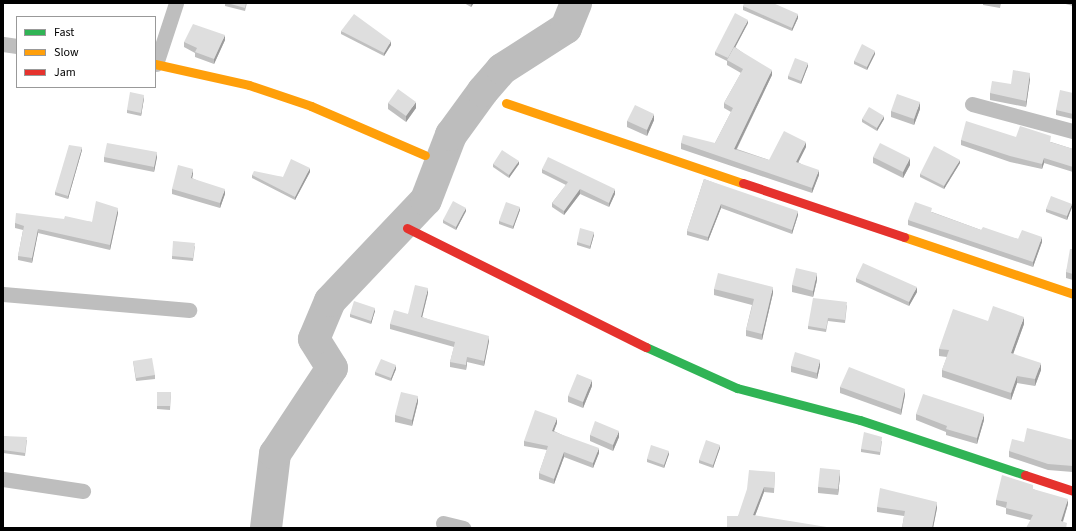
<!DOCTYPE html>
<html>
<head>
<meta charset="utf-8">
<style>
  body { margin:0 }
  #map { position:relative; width:1076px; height:531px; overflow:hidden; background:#fff; font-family:"Source Sans 3",sans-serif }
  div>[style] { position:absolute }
  .river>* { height:32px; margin:-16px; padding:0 16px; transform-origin:16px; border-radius:16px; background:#bdbdbd }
  .street>* { height:15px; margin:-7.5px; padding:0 7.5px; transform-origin:7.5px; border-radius:7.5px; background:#bebebe }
  .fast>* { height:9px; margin:-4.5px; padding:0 4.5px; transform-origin:4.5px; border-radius:4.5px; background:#30b455 }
  .slow>* { height:9px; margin:-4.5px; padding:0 4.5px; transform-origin:4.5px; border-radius:4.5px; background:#ff9f0a }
  .jam>* { height:9px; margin:-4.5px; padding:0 4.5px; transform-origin:4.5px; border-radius:4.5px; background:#e5322d }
  .wall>* { inset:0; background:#bfbfbf }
  .shaded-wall>* { inset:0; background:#9b9b9b }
  .building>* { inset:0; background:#dedede }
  span { translate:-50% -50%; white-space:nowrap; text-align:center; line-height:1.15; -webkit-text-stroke:3px #fff; paint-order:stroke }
  .frame { position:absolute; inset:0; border:4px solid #000; pointer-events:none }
  .legend { position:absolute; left:16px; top:16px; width:140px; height:72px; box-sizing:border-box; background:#fff; border:1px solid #999; margin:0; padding:5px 7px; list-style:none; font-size:12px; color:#000 }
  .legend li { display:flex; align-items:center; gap:8px; height:20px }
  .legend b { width:20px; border:1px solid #999 }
</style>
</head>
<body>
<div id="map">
  <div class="river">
    <i style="left:266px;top:528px;width:75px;rotate:-83.1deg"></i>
    <i style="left:275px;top:454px;width:103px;rotate:-56.5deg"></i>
    <i style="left:332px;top:368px;width:34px;rotate:-122deg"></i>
    <i style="left:314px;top:339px;width:41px;rotate:-67.2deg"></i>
    <i style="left:330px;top:301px;width:139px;rotate:-46.5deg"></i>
    <i style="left:426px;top:200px;width:70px;rotate:-69deg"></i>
    <i style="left:451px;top:135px;width:54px;rotate:-54deg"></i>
    <i style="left:483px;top:91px;width:29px;rotate:-49deg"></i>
    <i style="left:502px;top:69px;width:76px;rotate:-32.6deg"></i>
    <i style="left:566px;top:28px;width:27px;rotate:-68deg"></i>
  </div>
  <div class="street">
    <i style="left:3px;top:44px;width:14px;rotate:8deg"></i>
    <i style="left:156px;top:64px;width:64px;rotate:-71.8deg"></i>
    <i style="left:972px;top:104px;width:105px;rotate:15deg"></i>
    <i style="left:3px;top:294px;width:187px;rotate:4.9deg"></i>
    <i style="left:3px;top:479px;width:81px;rotate:8.5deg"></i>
    <i style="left:443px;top:523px;width:21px;rotate:14deg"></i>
  </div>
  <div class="fast">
    <i style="left:646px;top:347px;width:100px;rotate:24.3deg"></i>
    <i style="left:737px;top:388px;width:127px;rotate:14.6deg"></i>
    <i style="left:860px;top:420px;width:174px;rotate:18.4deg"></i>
  </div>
  <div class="slow">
    <i style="left:155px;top:64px;width:96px;rotate:12.6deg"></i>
    <i style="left:249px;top:85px;width:65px;rotate:18.7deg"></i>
    <i style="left:311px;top:106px;width:124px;rotate:23.3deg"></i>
    <i style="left:506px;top:103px;width:250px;rotate:18.7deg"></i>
    <i style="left:904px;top:237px;width:178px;rotate:18.6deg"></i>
  </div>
  <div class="jam">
    <i style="left:743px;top:183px;width:170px;rotate:18.5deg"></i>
    <i style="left:407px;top:228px;width:267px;rotate:26.5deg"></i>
    <i style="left:1025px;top:475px;width:51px;rotate:18.4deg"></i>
  </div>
  <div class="wall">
    <i style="clip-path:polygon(225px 3px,247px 3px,245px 11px,225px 6px)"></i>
    <i style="clip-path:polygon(464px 3px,474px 3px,471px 7px)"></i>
    <i style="clip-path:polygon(983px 3px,1001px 3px,1000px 8px,983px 5px)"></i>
    <i style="clip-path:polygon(1062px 3px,1073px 3px,1073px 6px)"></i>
    <i style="clip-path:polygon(743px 6px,798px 18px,792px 31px,743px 10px)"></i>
    <i style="clip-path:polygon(748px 23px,735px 47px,772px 75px,737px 149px,769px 160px,806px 147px,798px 162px,819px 175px,812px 193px,681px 149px,681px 143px,715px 143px,731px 112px,724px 108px,724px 103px,741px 73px,727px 65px,727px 61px,715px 55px,715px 52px)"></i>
    <i style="clip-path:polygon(341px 31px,391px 45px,384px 56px,341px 34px)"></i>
    <i style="clip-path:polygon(225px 40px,214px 64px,195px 57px,195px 53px,184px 47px,184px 42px)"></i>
    <i style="clip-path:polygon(875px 54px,867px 70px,854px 64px,854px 61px)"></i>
    <i style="clip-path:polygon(808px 66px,801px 84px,788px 79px,788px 76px)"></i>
    <i style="clip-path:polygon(1030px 79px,1026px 107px,990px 100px,990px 93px,1011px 84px)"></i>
    <i style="clip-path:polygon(1073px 93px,1073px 119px,1056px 115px,1056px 110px)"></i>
    <i style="clip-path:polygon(144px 98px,141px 116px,127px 113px,127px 110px)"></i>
    <i style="clip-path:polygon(388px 103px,416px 108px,406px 122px,388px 109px)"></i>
    <i style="clip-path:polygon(920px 109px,914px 125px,891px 117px,891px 111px)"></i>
    <i style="clip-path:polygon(862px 119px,884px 119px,877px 131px,862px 122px)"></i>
    <i style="clip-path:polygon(654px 120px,647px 136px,627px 127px,627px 121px)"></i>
    <i style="clip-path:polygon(1016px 137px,1051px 142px,1073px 149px,1073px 172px,1044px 163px,1042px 169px,1010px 162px,961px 145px,961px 140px)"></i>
    <i style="clip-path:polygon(82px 150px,68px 199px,55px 195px,55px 192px)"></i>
    <i style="clip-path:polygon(104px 157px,157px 157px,154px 172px,104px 162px)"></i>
    <i style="clip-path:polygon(873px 157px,910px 165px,903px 178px,873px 163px)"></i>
    <i style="clip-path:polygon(960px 163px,944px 189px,920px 177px,920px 174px)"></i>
    <i style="clip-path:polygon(493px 164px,519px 164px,509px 178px,493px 167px)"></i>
    <i style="clip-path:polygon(542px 169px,615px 194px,609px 207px,580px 194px,564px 215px,552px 207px,552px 203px,566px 185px,542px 173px)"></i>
    <i style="clip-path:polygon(310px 172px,295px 200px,252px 178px,252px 175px,283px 177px)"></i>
    <i style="clip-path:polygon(193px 174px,192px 178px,225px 194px,220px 208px,172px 194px,172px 189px)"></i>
    <i style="clip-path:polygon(704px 179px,798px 215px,792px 234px,721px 208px,708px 241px,687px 235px,687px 231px)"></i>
    <i style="clip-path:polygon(1072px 207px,1067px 220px,1046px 212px,1046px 209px)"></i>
    <i style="clip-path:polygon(520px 210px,513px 229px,499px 224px,499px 221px)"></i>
    <i style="clip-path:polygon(466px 211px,456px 230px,443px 223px,443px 220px)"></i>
    <i style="clip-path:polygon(932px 212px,981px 230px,1018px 239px,1042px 242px,1033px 267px,908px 225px,908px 220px)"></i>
    <i style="clip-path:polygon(118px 213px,110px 250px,38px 233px,32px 263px,18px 260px,18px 256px,23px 230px,15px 228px,15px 223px,64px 219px,92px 222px)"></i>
    <i style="clip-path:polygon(594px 235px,590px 249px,577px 245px,577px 242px)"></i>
    <i style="clip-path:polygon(195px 246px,193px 261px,172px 259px,172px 256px)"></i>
    <i style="clip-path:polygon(1073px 249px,1073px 280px,1066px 278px,1066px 272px)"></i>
    <i style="clip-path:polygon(856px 278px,917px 292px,909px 306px,856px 282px)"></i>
    <i style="clip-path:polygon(817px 280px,813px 297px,792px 292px,792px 285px)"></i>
    <i style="clip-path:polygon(714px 289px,773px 293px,762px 340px,746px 336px,746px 330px,752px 305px,714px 295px)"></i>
    <i style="clip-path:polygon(428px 293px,422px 317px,489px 341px,484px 366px,467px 362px,466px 370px,450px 367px,450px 362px,454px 347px,390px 329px,390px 324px,408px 314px)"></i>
    <i style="clip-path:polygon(847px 305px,845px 323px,828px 321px,826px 332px,808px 329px,808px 326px)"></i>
    <i style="clip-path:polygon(375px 311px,371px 324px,350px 317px,350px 314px)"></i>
    <i style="clip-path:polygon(988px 321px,1024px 324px,1013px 354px,1041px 370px,1035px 386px,1017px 383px,1011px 400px,942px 377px,942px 370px,947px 357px,939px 356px,939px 349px)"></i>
    <i style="clip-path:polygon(1073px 324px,1073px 334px,1072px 333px,1072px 328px)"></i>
    <i style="clip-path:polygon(133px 361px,155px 375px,155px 379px,136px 381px)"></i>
    <i style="clip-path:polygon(791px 366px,820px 366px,817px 379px,791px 372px)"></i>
    <i style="clip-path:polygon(396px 369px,391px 381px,375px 375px,375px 372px)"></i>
    <i style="clip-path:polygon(592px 386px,583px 408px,568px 402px,568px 396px)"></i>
    <i style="clip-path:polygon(840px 387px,905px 395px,901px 415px,840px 393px)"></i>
    <i style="clip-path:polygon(157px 392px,171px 392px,170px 410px,157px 409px)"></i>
    <i style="clip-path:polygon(418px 402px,412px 426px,395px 422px,395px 415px)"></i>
    <i style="clip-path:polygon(916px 414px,984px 420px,977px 444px,946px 435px,946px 432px,916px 420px)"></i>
    <i style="clip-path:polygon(557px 423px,554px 431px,599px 453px,593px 468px,564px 457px,554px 484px,539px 479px,539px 473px,547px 450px,524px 446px,524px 441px)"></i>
    <i style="clip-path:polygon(590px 435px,619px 437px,613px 451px,590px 441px)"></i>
    <i style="clip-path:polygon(3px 436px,27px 440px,25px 456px,3px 453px)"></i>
    <i style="clip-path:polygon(1073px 440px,1073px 472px,1048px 470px,1009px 457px,1009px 451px,1024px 442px)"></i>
    <i style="clip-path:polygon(882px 441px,880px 455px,861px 452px,861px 449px)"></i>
    <i style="clip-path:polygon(720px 448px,713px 468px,699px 463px,699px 460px)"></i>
    <i style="clip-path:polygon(669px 454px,664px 468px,647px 462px,647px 459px)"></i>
    <i style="clip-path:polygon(775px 472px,774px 493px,764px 492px,755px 516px,738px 516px)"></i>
    <i style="clip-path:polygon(840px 476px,838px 495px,818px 493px,818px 487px)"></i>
    <i style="clip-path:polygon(1033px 489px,1068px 504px,1063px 522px,1067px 528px,1030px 520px,1006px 514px,1006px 508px,996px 505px,996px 500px)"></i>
    <i style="clip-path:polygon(877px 507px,937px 508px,933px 528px,902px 528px,904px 516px,877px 512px)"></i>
  </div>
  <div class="shaded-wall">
    <i style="clip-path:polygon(472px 3px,474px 3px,471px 7px,471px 4px)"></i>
    <i style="clip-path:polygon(798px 14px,798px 18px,792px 31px,792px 28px)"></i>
    <i style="clip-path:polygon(748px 20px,748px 23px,728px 61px,728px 58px)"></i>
    <i style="clip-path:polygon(225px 35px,225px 40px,214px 64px,214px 59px)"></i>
    <i style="clip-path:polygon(391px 41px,391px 45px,384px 56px,384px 53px)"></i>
    <i style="clip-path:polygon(875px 51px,875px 54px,867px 70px,867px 67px)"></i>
    <i style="clip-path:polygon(808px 63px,808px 66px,801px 84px,801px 81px)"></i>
    <i style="clip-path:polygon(772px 70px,772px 75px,734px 154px,734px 149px)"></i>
    <i style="clip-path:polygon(1030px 73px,1030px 79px,1026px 107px,1026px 101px)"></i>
    <i style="clip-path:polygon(144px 95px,144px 98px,141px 116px,141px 113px)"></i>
    <i style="clip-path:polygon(416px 102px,416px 108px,406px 122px,406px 116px)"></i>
    <i style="clip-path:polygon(920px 102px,920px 109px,914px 125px,914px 119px)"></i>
    <i style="clip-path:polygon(654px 114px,654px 120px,647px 136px,647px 130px)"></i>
    <i style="clip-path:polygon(884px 116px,884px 119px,877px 131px,877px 128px)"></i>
    <i style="clip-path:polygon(806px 142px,806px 147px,796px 167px,796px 162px)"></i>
    <i style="clip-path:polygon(82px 147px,82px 150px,68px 199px,68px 196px)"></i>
    <i style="clip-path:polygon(157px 152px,157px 157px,154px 172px,154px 167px)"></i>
    <i style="clip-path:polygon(910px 158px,910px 165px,903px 178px,903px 172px)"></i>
    <i style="clip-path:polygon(1044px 158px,1044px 163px,1042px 169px,1042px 164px)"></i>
    <i style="clip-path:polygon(960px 160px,960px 163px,944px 189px,944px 186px)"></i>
    <i style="clip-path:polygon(519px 161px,519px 164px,509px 178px,509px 175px)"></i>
    <i style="clip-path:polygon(310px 168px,310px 172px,295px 200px,295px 197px)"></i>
    <i style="clip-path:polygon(193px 169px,193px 174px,191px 183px,191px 178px)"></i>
    <i style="clip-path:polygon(819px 170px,819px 175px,812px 193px,812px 188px)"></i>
    <i style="clip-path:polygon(225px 189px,225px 194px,220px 208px,220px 203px)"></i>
    <i style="clip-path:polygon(580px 189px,580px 194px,564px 215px,564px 211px)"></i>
    <i style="clip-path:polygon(615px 189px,615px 194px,609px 207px,609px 203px)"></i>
    <i style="clip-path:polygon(721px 204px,721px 208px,708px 241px,708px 237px)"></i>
    <i style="clip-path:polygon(1072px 204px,1072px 207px,1067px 220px,1067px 216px)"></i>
    <i style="clip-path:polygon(520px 207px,520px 210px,513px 229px,513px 226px)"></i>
    <i style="clip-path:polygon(118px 208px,118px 213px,110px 250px,110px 245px)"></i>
    <i style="clip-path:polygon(466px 208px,466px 211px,456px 230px,456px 227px)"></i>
    <i style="clip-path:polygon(798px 211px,798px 215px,792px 234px,792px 230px)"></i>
    <i style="clip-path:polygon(38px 229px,38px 233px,32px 263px,32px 258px)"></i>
    <i style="clip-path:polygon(594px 232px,594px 235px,590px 249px,590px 246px)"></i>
    <i style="clip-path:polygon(1042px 237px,1042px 242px,1033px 267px,1033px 262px)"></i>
    <i style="clip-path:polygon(817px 273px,817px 280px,813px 297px,813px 291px)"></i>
    <i style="clip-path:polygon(773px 287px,773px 293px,762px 340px,762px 334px)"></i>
    <i style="clip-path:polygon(917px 287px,917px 292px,909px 306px,909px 302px)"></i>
    <i style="clip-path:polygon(428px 288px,428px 293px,421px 322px,421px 317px)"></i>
    <i style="clip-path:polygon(375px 308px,375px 311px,371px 324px,371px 321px)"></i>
    <i style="clip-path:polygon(1024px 317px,1024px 324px,1011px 360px,1011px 353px)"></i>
    <i style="clip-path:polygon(489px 336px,489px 341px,484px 366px,484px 361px)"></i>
    <i style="clip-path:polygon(467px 357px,467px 362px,466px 370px,466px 365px)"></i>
    <i style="clip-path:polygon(820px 360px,820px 366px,817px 379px,817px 373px)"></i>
    <i style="clip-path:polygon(1041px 363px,1041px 370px,1035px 386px,1035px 379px)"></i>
    <i style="clip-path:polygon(396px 365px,396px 369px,391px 381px,391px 378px)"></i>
    <i style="clip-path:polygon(1017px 376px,1017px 383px,1011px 400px,1011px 393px)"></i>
    <i style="clip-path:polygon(592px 380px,592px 386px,583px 408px,583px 402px)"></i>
    <i style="clip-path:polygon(905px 389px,905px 395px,901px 415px,901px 409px)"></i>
    <i style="clip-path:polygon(418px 396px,418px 402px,412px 426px,412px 420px)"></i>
    <i style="clip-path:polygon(984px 414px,984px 420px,977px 444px,977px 438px)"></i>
    <i style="clip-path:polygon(557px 418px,557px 423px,552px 436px,552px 431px)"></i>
    <i style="clip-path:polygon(619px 431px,619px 437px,613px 451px,613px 445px)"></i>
    <i style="clip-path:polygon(720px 445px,720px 448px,713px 468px,713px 465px)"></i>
    <i style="clip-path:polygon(599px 448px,599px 453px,593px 468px,593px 463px)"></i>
    <i style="clip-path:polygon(669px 451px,669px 454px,664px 468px,664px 465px)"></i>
    <i style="clip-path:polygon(564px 452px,564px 457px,554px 484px,554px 479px)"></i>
    <i style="clip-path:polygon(840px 470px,840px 476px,838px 495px,838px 489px)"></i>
    <i style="clip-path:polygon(764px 487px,764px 492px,753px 521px,753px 515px)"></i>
    <i style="clip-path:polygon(1068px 499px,1068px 504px,1061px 527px,1061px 521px)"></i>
    <i style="clip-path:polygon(937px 502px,937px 508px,933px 528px,932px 528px)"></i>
  </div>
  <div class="building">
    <i style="clip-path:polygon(227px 3px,246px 3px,245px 8px)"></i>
    <i style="clip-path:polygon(744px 3px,773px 3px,798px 14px,792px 28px,743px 6px)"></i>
    <i style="clip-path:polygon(735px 13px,748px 20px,728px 58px,715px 52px)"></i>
    <i style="clip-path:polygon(354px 14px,391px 41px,384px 53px,341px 31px)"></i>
    <i style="clip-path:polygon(193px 24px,225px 35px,214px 59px,195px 52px,197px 48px,184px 42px)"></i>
    <i style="clip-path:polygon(862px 44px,875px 51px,867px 67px,854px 61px)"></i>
    <i style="clip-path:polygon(734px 47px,772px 70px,734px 149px,769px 160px,784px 131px,806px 142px,796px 162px,819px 170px,812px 188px,681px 143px,683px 135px,715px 143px,733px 108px,724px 103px,743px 69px,727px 60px)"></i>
    <i style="clip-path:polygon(795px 58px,808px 63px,801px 81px,788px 76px)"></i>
    <i style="clip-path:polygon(1013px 70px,1030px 73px,1026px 101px,990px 93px,992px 81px,1011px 84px)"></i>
    <i style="clip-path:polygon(398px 89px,416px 102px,406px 116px,388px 103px)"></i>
    <i style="clip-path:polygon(1060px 90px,1073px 93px,1073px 114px,1056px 110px)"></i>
    <i style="clip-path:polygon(130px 92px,144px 95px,141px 113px,127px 110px)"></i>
    <i style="clip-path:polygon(897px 94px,920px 102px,914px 119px,891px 111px)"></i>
    <i style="clip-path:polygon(635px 105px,654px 114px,647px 130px,627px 121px)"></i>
    <i style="clip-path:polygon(869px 107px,884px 116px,877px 128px,862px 119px)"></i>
    <i style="clip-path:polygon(966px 121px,1016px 137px,1020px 126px,1051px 136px,1050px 142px,1073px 149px,1073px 167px,1044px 158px,1042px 164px,1010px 156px,961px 140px)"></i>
    <i style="clip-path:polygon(107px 143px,157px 152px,154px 167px,104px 157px)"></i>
    <i style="clip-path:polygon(880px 143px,910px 158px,903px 172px,873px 157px)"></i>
    <i style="clip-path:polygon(69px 145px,82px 147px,68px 196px,55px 192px)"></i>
    <i style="clip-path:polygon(934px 146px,960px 160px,944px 186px,920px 174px)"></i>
    <i style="clip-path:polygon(502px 150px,519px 161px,509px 175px,493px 164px)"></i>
    <i style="clip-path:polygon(548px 157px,615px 189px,609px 203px,580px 189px,564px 211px,552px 203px,568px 182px,542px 169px)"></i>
    <i style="clip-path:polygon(291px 159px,310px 168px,295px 197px,252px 175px,254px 171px,283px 177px)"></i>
    <i style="clip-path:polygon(178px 165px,193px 169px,191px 178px,225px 189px,220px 203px,172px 189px)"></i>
    <i style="clip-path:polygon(704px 179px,798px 211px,792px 230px,721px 204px,708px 237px,687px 231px)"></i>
    <i style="clip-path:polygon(1051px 196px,1072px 204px,1067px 216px,1046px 209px)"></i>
    <i style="clip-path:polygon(96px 201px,118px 208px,110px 245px,38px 229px,32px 258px,18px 256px,24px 226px,15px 223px,16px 213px,64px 219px,65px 216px,92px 222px)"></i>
    <i style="clip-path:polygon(453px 201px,466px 208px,456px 227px,443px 220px)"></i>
    <i style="clip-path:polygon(506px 202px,520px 207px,513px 226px,499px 221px)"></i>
    <i style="clip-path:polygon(915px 202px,932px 208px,931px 212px,981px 230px,983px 227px,1018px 239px,1022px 230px,1042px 237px,1033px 262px,908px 220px)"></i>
    <i style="clip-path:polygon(580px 228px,594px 232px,590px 246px,577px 242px)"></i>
    <i style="clip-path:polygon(173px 241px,195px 243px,193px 258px,172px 256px)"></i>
    <i style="clip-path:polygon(1070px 249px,1073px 249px,1073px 274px,1066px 272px)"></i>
    <i style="clip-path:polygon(863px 263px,917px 287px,909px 302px,856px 278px)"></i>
    <i style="clip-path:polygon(796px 268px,817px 273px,813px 291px,792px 285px)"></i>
    <i style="clip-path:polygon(718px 273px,773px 287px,762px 334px,746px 330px,754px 299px,714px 289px)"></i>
    <i style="clip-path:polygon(415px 285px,428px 288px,421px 317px,489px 336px,484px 361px,467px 357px,466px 365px,450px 362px,455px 342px,390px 324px,394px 310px,408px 314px)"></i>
    <i style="clip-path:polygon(813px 298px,847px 302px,845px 320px,828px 318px,826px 329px,808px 326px)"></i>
    <i style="clip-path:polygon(354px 301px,375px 308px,371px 321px,350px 314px)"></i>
    <i style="clip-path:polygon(993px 306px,1024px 317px,1011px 353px,1041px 363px,1035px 379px,1017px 376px,1011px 393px,942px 370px,949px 350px,939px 349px,953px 309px,988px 321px)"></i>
    <i style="clip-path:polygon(795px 352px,820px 360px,817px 373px,791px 366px)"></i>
    <i style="clip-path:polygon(152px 358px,155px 375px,136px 378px,133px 361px)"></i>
    <i style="clip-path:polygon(381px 359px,396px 365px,391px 378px,375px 372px)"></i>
    <i style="clip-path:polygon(849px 367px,905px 389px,901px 409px,840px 387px)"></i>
    <i style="clip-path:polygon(577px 374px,592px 380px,583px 402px,568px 396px)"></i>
    <i style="clip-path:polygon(157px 392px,171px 392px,170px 406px,157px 406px)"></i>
    <i style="clip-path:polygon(401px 392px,418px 396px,412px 420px,395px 415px)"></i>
    <i style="clip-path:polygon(923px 394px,984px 414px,977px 438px,946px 429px,947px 426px,916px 414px)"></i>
    <i style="clip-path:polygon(535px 410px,557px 418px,552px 431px,599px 448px,593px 463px,564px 452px,554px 479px,539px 473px,548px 446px,524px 441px)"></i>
    <i style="clip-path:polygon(595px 421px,619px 431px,613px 445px,590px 435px)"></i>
    <i style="clip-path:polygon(1027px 428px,1073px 440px,1073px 466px,1048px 464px,1009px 451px,1012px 439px,1024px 442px)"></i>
    <i style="clip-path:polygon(864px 432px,882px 437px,880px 452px,861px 449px)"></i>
    <i style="clip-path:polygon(3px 436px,27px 437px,25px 453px,3px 450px)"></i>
    <i style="clip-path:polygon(706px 440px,720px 445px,713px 465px,699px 460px)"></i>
    <i style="clip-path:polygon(651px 445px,669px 451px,664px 465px,647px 459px)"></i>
    <i style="clip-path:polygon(820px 468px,840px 470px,838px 489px,818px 487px)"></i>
    <i style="clip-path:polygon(749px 470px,775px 472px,774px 488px,764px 487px,753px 515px,833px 528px,727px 528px,727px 516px,738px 516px,747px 489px)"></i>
    <i style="clip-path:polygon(1002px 475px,1033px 485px,1033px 489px,1068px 499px,1061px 521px,1067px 523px,1066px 528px,1026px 528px,1033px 515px,1006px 508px,1007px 502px,996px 500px)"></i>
    <i style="clip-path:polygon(880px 488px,937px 502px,932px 528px,902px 528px,905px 511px,877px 507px)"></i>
  </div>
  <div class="frame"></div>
  <ul class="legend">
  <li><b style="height:5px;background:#30b455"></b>Fast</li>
  <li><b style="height:5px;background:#ff9f0a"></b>Slow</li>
  <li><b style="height:5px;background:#e5322d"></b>Jam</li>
  </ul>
</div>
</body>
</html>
